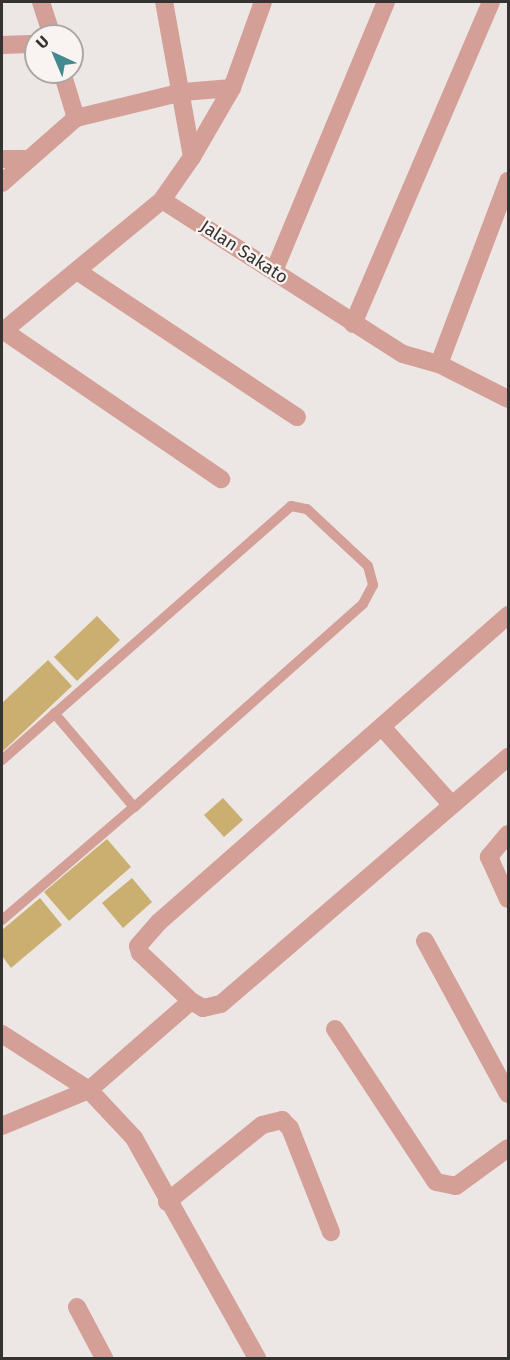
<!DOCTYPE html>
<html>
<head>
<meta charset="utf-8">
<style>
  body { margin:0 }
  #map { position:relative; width:510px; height:1360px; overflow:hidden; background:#ece7e4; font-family:"Fira Sans",sans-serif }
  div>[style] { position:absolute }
  .building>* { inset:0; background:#caaf71 }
  .lane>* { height:10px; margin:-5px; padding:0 5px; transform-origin:5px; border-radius:5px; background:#d49f97 }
  .street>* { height:18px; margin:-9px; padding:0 9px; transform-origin:9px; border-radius:9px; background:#d49f97 }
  span { translate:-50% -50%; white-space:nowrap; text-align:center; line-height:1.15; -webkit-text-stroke:4.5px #f9f4f1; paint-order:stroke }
  .street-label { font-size:18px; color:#353332 }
  .frame { position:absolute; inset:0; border:3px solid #353332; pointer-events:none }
  .north { position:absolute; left:24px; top:24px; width:60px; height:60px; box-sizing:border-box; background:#f9f4f1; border:2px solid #aba7a5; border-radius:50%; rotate:316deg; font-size:16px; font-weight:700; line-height:24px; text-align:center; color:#353332 }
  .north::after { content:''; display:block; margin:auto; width:21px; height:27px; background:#428a90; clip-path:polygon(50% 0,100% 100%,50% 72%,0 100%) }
</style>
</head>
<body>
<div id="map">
  <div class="building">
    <i style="clip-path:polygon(97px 616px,120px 640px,77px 681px,54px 657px)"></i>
    <i style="clip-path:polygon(48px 660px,72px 686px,2px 752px,2px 703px)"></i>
    <i style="clip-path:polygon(223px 798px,243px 820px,224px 837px,204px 815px)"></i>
    <i style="clip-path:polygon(107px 839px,131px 867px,69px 921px,44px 892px)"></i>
    <i style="clip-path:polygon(132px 878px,152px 902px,123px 928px,102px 903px)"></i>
    <i style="clip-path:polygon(40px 898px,62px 925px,11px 968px,2px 956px,2px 930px)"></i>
  </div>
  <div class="lane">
    <i style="left:2px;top:760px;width:385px;rotate:-41.3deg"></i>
    <i style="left:291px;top:506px;width:16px;rotate:11deg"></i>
    <i style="left:307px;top:509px;width:83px;rotate:43.1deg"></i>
    <i style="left:368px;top:566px;width:20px;rotate:75deg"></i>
    <i style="left:373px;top:585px;width:21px;rotate:118deg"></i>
    <i style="left:363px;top:604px;width:306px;rotate:138.4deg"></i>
    <i style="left:2px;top:920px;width:174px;rotate:-40.6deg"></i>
    <i style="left:134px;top:807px;width:123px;rotate:-130.4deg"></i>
  </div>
  <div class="street">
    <i style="left:41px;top:2px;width:36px;rotate:72deg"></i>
    <i style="left:2px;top:45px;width:34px;rotate:-2deg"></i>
    <i style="left:62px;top:72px;width:48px;rotate:73.1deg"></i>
    <i style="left:192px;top:157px;width:80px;rotate:-59.9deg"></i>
    <i style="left:232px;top:88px;width:91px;rotate:-70.2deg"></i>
    <i style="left:2px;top:159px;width:27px"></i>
    <i style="left:2px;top:183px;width:98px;rotate:-41.3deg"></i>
    <i style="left:76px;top:118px;width:110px;rotate:-13.7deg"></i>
    <i style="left:183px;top:92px;width:49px;rotate:-4.7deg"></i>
    <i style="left:162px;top:200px;width:52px;rotate:-55.1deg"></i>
    <i style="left:192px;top:157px;width:158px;rotate:-100.2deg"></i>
    <i style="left:77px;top:271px;width:264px;rotate:33.6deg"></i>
    <i style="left:274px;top:271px;width:291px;rotate:-67.4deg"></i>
    <i style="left:353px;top:324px;width:350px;rotate:-66.8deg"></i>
    <i style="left:4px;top:331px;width:263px;rotate:34.3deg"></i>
    <i style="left:2px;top:332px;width:207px;rotate:-39.5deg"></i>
    <i style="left:162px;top:200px;width:286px;rotate:32.6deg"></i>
    <i style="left:403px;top:354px;width:37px;rotate:16deg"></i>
    <i style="left:439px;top:364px;width:77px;rotate:26.9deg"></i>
    <i style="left:439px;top:364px;width:196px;rotate:-69.3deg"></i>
    <i style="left:382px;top:727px;width:105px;rotate:48.1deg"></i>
    <i style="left:508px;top:834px;width:30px;rotate:130deg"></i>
    <i style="left:489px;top:857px;width:46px;rotate:65.7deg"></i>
    <i style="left:425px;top:941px;width:174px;rotate:61.5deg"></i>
    <i style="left:191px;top:1001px;width:70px;rotate:-136.7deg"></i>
    <i style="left:140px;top:953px;width:7px;rotate:-106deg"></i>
    <i style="left:138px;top:946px;width:32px;rotate:-49deg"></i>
    <i style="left:159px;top:922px;width:465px;rotate:-41.3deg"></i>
    <i style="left:335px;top:1029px;width:183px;rotate:56.6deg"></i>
    <i style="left:436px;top:1182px;width:20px;rotate:11deg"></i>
    <i style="left:456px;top:1186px;width:64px;rotate:-36.2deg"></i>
    <i style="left:2px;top:1034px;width:103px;rotate:32.8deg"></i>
    <i style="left:89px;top:1090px;width:66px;rotate:46.8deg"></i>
    <i style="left:134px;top:1138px;width:252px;rotate:60.8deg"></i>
    <i style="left:2px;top:1126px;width:94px;rotate:-22.5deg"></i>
    <i style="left:89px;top:1090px;width:135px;rotate:-41.1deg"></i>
    <i style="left:191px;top:1001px;width:14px;rotate:30deg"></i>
    <i style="left:203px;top:1008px;width:18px;rotate:-13deg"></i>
    <i style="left:221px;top:1004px;width:379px;rotate:-40.7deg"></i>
    <i style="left:167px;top:1202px;width:122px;rotate:-39deg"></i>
    <i style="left:262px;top:1125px;width:21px;rotate:-14deg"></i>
    <i style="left:282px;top:1120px;width:11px;rotate:45deg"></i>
    <i style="left:290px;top:1128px;width:112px;rotate:68.5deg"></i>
    <i style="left:77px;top:1307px;width:58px;rotate:62.1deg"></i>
  </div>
  <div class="street-label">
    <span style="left:244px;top:252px;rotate:33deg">Jalan Sakato</span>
  </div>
  <div class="frame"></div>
  <div class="north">U</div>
</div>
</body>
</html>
